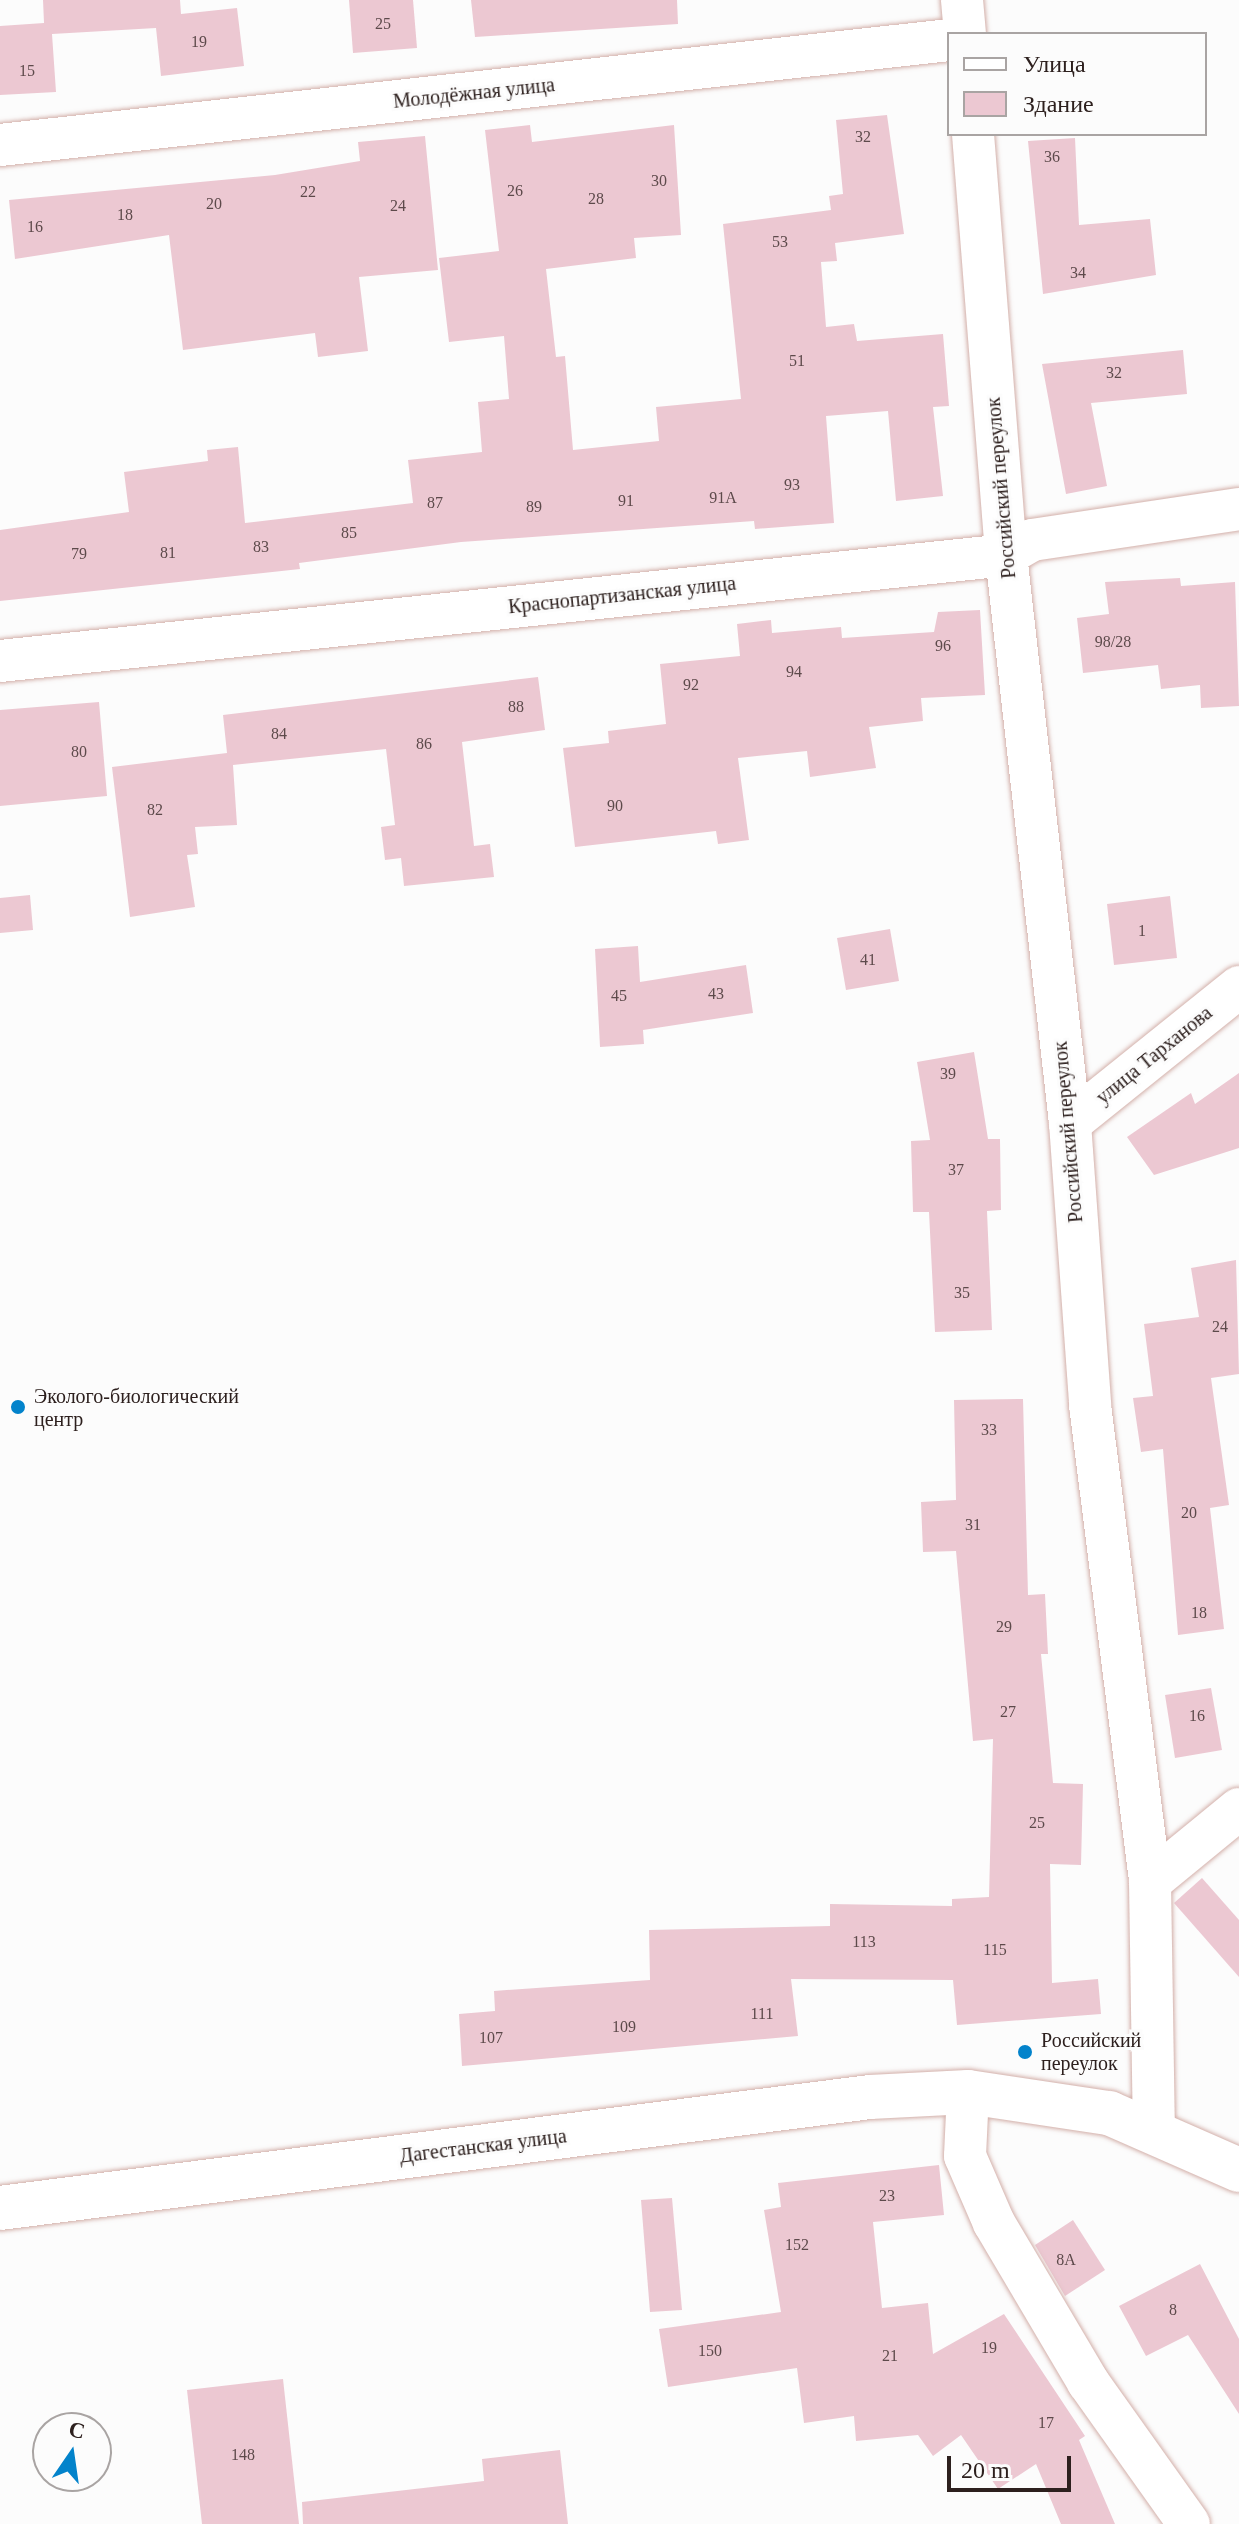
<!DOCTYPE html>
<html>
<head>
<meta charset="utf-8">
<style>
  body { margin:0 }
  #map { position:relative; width:1239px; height:2524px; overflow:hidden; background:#fcfcfc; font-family:Georgia,serif }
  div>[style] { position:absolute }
  .building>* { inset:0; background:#ecc8d2 }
  .roads { filter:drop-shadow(0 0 2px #d3b0aa) drop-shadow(0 0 2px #d3b0aa) }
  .street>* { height:42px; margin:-21px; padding:0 21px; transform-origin:21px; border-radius:21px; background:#fff }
  .secondary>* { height:44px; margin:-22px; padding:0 22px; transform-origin:22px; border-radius:22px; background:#fff }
  .dots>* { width:22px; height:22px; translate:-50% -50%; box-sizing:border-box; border:4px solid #fcfcfc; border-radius:50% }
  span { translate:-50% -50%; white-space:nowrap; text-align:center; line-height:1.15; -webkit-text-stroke:6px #fcfcfc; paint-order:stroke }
  .number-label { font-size:16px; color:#5d4a4b }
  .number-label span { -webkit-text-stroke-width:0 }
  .street-label { font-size:20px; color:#2d201e }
  .poi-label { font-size:20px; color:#2d201e }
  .left { translate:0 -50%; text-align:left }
  .legend { position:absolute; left:947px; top:32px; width:260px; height:104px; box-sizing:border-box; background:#fcfcfc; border:2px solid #a9a4a3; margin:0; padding:10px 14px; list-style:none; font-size:24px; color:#2d201e }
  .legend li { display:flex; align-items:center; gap:16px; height:40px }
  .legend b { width:40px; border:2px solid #a9a4a3 }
  .north { position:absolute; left:32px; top:2412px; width:80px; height:80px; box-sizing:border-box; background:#fcfcfc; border:2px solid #a9a4a3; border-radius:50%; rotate:13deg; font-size:22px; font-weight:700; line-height:32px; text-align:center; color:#2d201e }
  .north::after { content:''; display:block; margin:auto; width:28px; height:36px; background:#0383cb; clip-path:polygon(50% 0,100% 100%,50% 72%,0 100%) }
  .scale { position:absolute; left:947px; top:2456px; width:124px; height:36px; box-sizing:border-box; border:4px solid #2d201e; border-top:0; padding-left:10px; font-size:24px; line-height:28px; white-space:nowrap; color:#2d201e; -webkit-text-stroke:6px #fcfcfc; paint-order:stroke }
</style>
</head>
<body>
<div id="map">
  <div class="building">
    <i style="clip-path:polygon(43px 0,180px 0,181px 14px,237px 8px,244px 66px,161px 76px,156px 28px,52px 34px,56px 92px,0 95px,0 26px,44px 23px)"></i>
    <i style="clip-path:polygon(349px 0,413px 0,417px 48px,353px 53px)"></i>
    <i style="clip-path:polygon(471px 0,677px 0,678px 24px,475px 37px)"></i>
    <i style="clip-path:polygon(887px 115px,904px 234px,835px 243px,837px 261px,821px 262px,826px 327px,854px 324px,857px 341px,943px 334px,949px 406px,933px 407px,943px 496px,896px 501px,888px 411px,826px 416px,834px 523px,755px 529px,754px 521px,461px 542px,299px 563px,300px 569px,0 601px,0 530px,129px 512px,124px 472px,208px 461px,207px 450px,238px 447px,245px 523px,413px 503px,408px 460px,482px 452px,478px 402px,509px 399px,504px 336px,449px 342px,439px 258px,499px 251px,485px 130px,530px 125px,532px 142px,674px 125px,681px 235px,634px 238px,636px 258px,546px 269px,556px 357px,565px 356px,573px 450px,659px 441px,656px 407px,741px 399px,723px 224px,831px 210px,829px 196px,843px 194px,836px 120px)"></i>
    <i style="clip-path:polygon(425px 136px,438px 270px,359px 277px,368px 351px,318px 357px,315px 333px,183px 350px,169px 235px,15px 259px,9px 200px,275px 175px,360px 161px,358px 142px)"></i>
    <i style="clip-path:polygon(1075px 138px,1079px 225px,1150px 219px,1156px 275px,1043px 294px,1028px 141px)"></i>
    <i style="clip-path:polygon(1183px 350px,1187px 394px,1091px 403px,1107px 486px,1066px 494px,1042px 364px)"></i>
    <i style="clip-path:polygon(1180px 578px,1181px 586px,1235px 582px,1239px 706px,1201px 708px,1200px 685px,1161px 689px,1158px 665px,1083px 673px,1077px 618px,1109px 614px,1105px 582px)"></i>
    <i style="clip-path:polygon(980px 610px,985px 695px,921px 698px,923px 721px,869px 727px,876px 768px,810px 777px,807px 751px,738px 758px,749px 840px,718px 844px,716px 831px,575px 847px,563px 748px,609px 743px,608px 731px,666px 724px,660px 664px,740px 656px,737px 624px,771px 620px,772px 633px,841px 627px,842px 638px,934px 632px,938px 612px)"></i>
    <i style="clip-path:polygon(538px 677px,545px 730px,462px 742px,474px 846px,490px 844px,494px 877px,404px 886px,401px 858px,385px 860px,381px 827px,395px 825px,386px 749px,233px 765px,237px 825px,195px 827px,198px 854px,187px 855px,195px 907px,130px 917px,112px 767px,227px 753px,223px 715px)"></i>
    <i style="clip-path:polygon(99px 702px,107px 796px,0 806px,0 710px)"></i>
    <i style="clip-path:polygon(30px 895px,33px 930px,0 933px,0 898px)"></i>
    <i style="clip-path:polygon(1170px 896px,1177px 958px,1114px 965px,1107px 904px)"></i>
    <i style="clip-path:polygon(890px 929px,899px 981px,846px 990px,837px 938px)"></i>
    <i style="clip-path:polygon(638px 946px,640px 982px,746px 965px,753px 1013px,643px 1030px,644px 1044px,600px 1047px,595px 949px)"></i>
    <i style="clip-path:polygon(974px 1052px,988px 1139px,1000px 1139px,1001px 1210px,987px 1211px,992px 1330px,935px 1332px,929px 1212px,913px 1212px,911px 1141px,930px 1140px,917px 1062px)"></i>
    <i style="clip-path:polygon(1239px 1073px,1239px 1148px,1154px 1175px,1127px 1137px,1191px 1093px,1195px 1104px)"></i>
    <i style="clip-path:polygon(1236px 1260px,1239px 1374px,1211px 1378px,1229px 1505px,1210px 1508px,1224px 1629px,1178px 1635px,1163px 1449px,1141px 1452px,1133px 1398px,1153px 1396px,1144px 1324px,1199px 1317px,1191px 1268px)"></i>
    <i style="clip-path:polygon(1023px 1399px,1028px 1595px,1045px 1594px,1048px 1654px,1041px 1654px,1053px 1783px,1083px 1784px,1081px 1865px,1050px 1864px,1052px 1983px,1098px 1979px,1101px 2014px,957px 2025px,953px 1980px,791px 1979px,798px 2036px,462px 2066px,459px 2014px,495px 2011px,494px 1991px,650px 1980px,649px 1930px,830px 1926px,830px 1904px,952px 1906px,952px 1899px,989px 1897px,993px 1739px,973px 1741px,956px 1551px,923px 1552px,921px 1502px,956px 1500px,954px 1400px)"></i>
    <i style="clip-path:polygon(1211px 1688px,1222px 1750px,1175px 1758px,1165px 1695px)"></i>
    <i style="clip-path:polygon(1202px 1878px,1239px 1920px,1239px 1977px,1174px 1903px)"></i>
    <i style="clip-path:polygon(939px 2165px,944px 2215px,873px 2222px,882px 2308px,928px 2303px,933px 2354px,1004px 2314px,1085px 2436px,1079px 2440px,1115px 2524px,1061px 2524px,1036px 2464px,998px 2489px,961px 2435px,933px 2456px,918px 2435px,856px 2441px,854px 2416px,804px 2423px,797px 2368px,668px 2387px,659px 2329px,781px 2312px,764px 2210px,781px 2207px,778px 2183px)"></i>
    <i style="clip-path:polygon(672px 2198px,682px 2310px,650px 2312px,641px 2200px)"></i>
    <i style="clip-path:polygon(1073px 2220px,1105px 2270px,1065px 2296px,1035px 2245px)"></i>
    <i style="clip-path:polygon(1200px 2264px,1239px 2339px,1239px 2414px,1188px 2335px,1146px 2356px,1119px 2306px)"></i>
    <i style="clip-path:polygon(283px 2379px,299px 2524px,202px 2524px,187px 2390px)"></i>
    <i style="clip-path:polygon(560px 2450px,568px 2524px,303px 2524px,302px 2502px,484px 2481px,482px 2459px)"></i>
  </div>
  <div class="roads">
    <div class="street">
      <i style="left:962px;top:0;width:34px;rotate:85deg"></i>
      <i style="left:973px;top:134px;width:422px;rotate:85.5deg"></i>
      <i style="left:1006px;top:555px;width:572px;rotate:83.57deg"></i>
      <i style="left:1070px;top:1123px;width:283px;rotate:85.9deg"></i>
      <i style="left:1090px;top:1405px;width:481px;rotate:82.8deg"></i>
      <i style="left:1150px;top:1882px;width:248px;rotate:89.1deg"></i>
      <i style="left:0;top:145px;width:955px;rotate:-6.31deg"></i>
      <i style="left:0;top:661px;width:1012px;rotate:-6.01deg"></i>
      <i style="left:1006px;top:555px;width:30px;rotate:-30deg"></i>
      <i style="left:1032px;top:540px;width:209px;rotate:-8.5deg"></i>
      <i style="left:1070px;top:1123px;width:217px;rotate:-38.8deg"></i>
      <i style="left:1150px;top:1882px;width:115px;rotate:-39.4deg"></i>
      <i style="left:968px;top:2092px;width:64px;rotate:92.7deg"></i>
      <i style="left:965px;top:2156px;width:73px;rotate:66.6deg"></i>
      <i style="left:994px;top:2223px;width:185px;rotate:59.4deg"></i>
      <i style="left:1088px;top:2382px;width:174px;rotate:54.6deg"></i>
    </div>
    <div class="secondary">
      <i style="left:0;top:2208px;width:877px;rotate:-7.27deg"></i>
      <i style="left:870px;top:2097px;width:98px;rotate:-2.9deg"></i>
      <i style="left:968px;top:2092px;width:143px;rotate:8.5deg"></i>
      <i style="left:1109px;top:2113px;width:142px;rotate:23.7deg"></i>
    </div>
  </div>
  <div class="dots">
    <i style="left:18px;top:1407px;background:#0383cb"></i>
    <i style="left:1025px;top:2052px;background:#0383cb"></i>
  </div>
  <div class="number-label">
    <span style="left:383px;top:24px">25</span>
    <span style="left:199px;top:42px">19</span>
    <span style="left:27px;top:71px">15</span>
    <span style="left:863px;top:137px">32</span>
    <span style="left:1052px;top:157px">36</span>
    <span style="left:659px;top:181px">30</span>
    <span style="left:515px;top:191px">26</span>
    <span style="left:308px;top:192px">22</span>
    <span style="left:596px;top:199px">28</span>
    <span style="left:214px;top:204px">20</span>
    <span style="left:398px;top:206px">24</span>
    <span style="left:125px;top:215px">18</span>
    <span style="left:35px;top:227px">16</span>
    <span style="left:780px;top:242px">53</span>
    <span style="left:1078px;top:273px">34</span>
    <span style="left:797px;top:361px">51</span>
    <span style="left:1114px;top:373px">32</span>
    <span style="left:792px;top:485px">93</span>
    <span style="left:723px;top:498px">91А</span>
    <span style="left:626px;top:501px">91</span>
    <span style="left:435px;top:503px">87</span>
    <span style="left:534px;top:507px">89</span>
    <span style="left:349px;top:533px">85</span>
    <span style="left:261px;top:547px">83</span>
    <span style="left:168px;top:553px">81</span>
    <span style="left:79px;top:554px">79</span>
    <span style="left:1113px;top:642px">98/28</span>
    <span style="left:943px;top:646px">96</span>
    <span style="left:794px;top:672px">94</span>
    <span style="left:691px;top:685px">92</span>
    <span style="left:516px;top:707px">88</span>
    <span style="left:279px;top:734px">84</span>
    <span style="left:424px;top:744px">86</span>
    <span style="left:79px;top:752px">80</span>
    <span style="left:615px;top:806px">90</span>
    <span style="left:155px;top:810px">82</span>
    <span style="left:1142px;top:931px">1</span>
    <span style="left:868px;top:960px">41</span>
    <span style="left:716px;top:994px">43</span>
    <span style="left:619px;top:996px">45</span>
    <span style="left:948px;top:1074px">39</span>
    <span style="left:956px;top:1170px">37</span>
    <span style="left:962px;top:1293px">35</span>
    <span style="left:1220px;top:1327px">24</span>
    <span style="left:989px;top:1430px">33</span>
    <span style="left:1189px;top:1513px">20</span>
    <span style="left:973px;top:1525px">31</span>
    <span style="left:1199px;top:1613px">18</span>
    <span style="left:1004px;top:1627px">29</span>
    <span style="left:1008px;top:1712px">27</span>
    <span style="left:1197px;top:1716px">16</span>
    <span style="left:1037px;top:1823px">25</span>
    <span style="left:864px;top:1942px">113</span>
    <span style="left:995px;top:1950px">115</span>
    <span style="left:762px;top:2014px">111</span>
    <span style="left:624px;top:2027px">109</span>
    <span style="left:491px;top:2038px">107</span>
    <span style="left:887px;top:2196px">23</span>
    <span style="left:797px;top:2245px">152</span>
    <span style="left:1066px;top:2260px">8А</span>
    <span style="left:1173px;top:2310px">8</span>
    <span style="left:989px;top:2348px">19</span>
    <span style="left:710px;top:2351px">150</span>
    <span style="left:890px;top:2356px">21</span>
    <span style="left:1046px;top:2423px">17</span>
    <span style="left:243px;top:2455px">148</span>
  </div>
  <div class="street-label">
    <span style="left:474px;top:93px;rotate:-6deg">Молодёжная улица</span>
    <span style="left:1001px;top:488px;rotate:-95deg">Российский переулок</span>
    <span style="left:622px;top:595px;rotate:-6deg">Краснопартизанская улица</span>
    <span style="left:1154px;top:1055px;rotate:-39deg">улица Тарханова</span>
    <span style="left:1068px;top:1132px;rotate:-95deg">Российский переулок</span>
    <span style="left:483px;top:2146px;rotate:-7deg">Дагестанская улица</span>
  </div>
  <div class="poi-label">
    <span class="left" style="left:34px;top:1408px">Эколого-биологический<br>центр</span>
    <span class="left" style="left:1041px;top:2052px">Российский<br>переулок</span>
  </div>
  <ul class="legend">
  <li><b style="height:10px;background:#fff"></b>Улица</li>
  <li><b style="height:22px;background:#ecc8d2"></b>Здание</li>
  </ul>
  <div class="north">С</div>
  <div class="scale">20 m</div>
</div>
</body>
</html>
